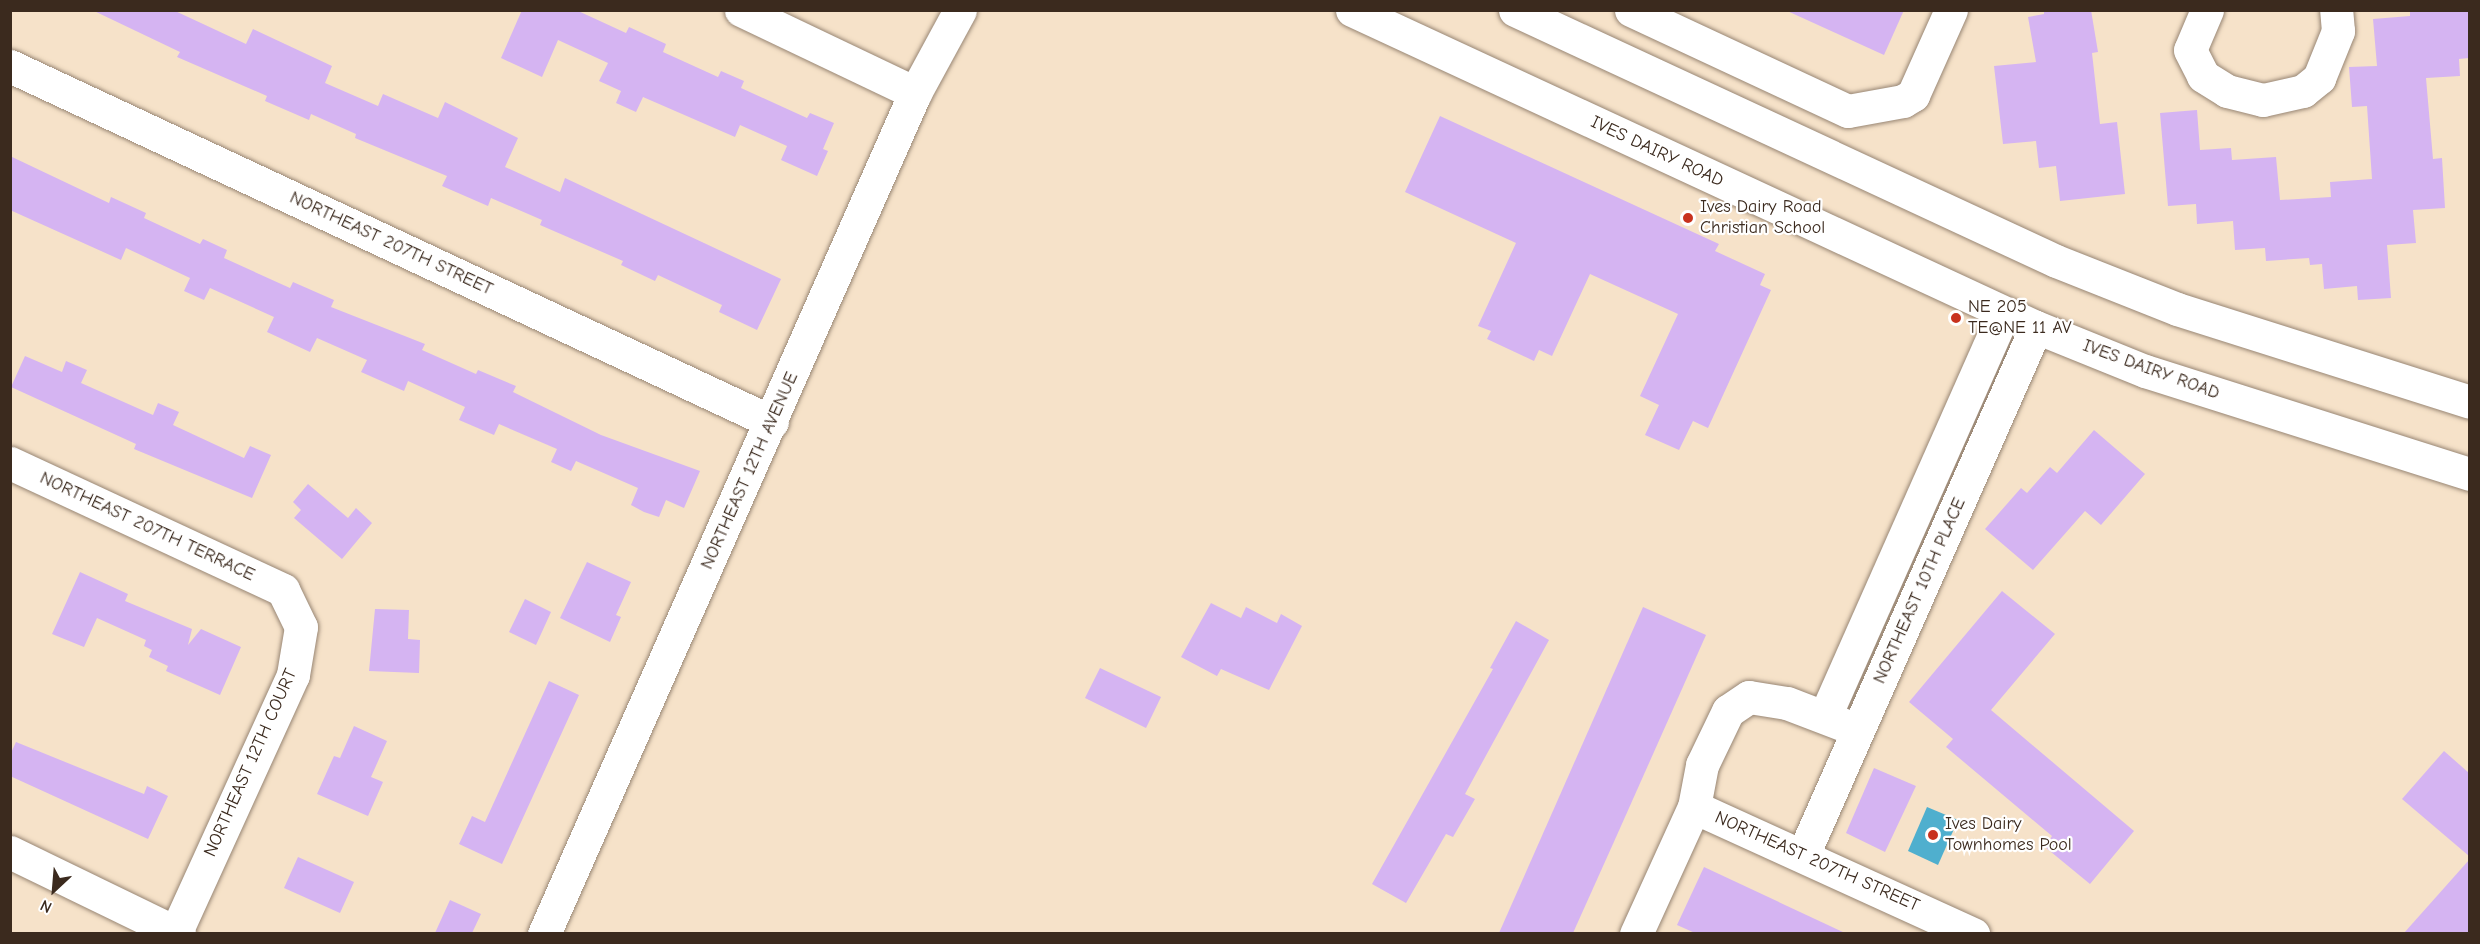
<!DOCTYPE html>
<html>
<head>
<meta charset="utf-8">
<style>
  body { margin:0 }
  #map { position:relative; width:2480px; height:944px; overflow:hidden; background:#f6e2c9; font-family:"Comic Neue",sans-serif }
  div>[style] { position:absolute }
  .water>* { inset:0; background:#4fafce }
  .building>* { inset:0; background:#d5b4f2 }
  .roads { filter:drop-shadow(0 0 2px #988674) drop-shadow(0 0 2px #988674) }
  .minor>* { height:33px; margin:-16.5px; padding:0 16.5px; transform-origin:16.5px; border-radius:16.5px; background:#fff }
  .major>* { height:33px; margin:-16.5px; padding:0 16.5px; transform-origin:16.5px; border-radius:16.5px; background:#fff }
  .dots>* { width:16px; height:16px; translate:-50% -50%; box-sizing:border-box; border:3px solid #fff; border-radius:50% }
  span { translate:-50% -50%; white-space:nowrap; text-align:center; line-height:1.15; -webkit-text-stroke:4.5px #fff; paint-order:stroke }
  .street-label { font-size:18px; color:#3b2a1e }
  .poi-label { font-size:18px; color:#3b2a1e }
  .left { translate:0 -50%; text-align:left }
  .frame { position:absolute; inset:0; border:12px solid #3b2a1e; pointer-events:none }
  .north { position:absolute; left:24px; top:860px; width:60px; height:60px; -webkit-text-stroke:4px #fff; paint-order:stroke; rotate:206deg; font-size:16px; font-weight:700; line-height:24px; text-align:center; color:#3b2a1e }
  .north::after { content:''; display:block; margin:auto; width:21px; height:27px; background:#3b2a1e; clip-path:polygon(50% 0,100% 100%,50% 72%,0 100%) }
</style>
</head>
<body>
<div id="map">
  <div class="water">
    <i style="clip-path:polygon(1927px 807px,1958px 820px,1938px 865px,1908px 851px)"></i>
  </div>
  <div class="building">
    <i style="clip-path:polygon(92px 10px,173px 10px,246px 44px,253px 29px,332px 66px,325px 83px,378px 106px,383px 94px,438px 118px,445px 102px,518px 138px,505px 167px,560px 192px,565px 178px,781px 279px,757px 330px,719px 312px,722px 305px,658px 275px,655px 281px,621px 265px,623px 261px,540px 225px,542px 220px,491px 198px,488px 206px,442px 186px,447px 176px,355px 138px,356px 134px,311px 114px,309px 120px,265px 101px,267px 96px,177px 57px,180px 52px)"></i>
    <i style="clip-path:polygon(522px 10px,576px 10px,626px 33px,629px 27px,666px 44px,663px 52px,718px 77px,721px 71px,744px 81px,741px 88px,807px 118px,810px 113px,834px 123px,823px 149px,828px 151px,817px 176px,781px 160px,787px 146px,740px 125px,735px 137px,643px 97px,636px 112px,616px 103px,621px 91px,599px 81px,608px 63px,558px 40px,542px 77px,501px 58px)"></i>
    <i style="clip-path:polygon(1785px 10px,1904px 10px,1884px 55px)"></i>
    <i style="clip-path:polygon(2044px 10px,2091px 10px,2098px 52px,2092px 53px,2100px 124px,2117px 122px,2125px 194px,2060px 201px,2056px 166px,2039px 168px,2036px 141px,2003px 144px,1994px 66px,2036px 62px,2028px 17px,2044px 14px)"></i>
    <i style="clip-path:polygon(2410px 10px,2469px 10px,2469px 58px,2459px 59px,2460px 76px,2426px 78px,2433px 159px,2442px 158px,2445px 208px,2413px 210px,2416px 243px,2387px 245px,2391px 298px,2358px 300px,2357px 286px,2324px 289px,2322px 264px,2310px 265px,2309px 258px,2266px 261px,2265px 248px,2235px 250px,2233px 221px,2197px 224px,2196px 204px,2168px 206px,2160px 113px,2197px 110px,2200px 150px,2231px 148px,2232px 160px,2276px 157px,2280px 200px,2331px 197px,2330px 182px,2372px 179px,2367px 106px,2352px 107px,2349px 67px,2377px 66px,2373px 19px,2410px 16px)"></i>
    <i style="clip-path:polygon(1440px 116px,1719px 244px,1715px 251px,1765px 274px,1760px 285px,1771px 290px,1708px 428px,1693px 421px,1679px 450px,1645px 435px,1659px 405px,1640px 396px,1678px 314px,1590px 274px,1552px 356px,1539px 350px,1534px 361px,1487px 339px,1491px 331px,1478px 326px,1516px 243px,1405px 192px)"></i>
    <i style="clip-path:polygon(10px 156px,109px 203px,111px 197px,146px 213px,144px 218px,200px 244px,203px 239px,227px 250px,224px 258px,290px 288px,293px 282px,334px 300px,331px 307px,425px 344px,422px 350px,476px 374px,478px 370px,516px 386px,513px 392px,601px 435px,700px 471px,684px 508px,666px 500px,659px 517px,644px 512px,631px 505px,638px 488px,576px 461px,571px 471px,551px 462px,557px 449px,499px 424px,494px 435px,459px 420px,465px 407px,408px 381px,404px 391px,361px 372px,367px 360px,317px 338px,310px 352px,267px 332px,274px 317px,210px 288px,204px 300px,184px 291px,190px 278px,126px 248px,121px 260px,10px 210px)"></i>
    <i style="clip-path:polygon(25px 356px,62px 372px,66px 361px,87px 370px,81px 383px,153px 415px,158px 403px,179px 412px,173px 425px,244px 458px,250px 446px,271px 455px,252px 498px,134px 449px,136px 444px,11px 387px)"></i>
    <i style="clip-path:polygon(2094px 430px,2145px 474px,2101px 525px,2085px 511px,2033px 570px,1985px 529px,2021px 488px,2027px 493px,2050px 467px,2057px 473px)"></i>
    <i style="clip-path:polygon(308px 484px,348px 518px,356px 508px,372px 523px,342px 559px,294px 518px,301px 510px,293px 502px)"></i>
    <i style="clip-path:polygon(587px 562px,631px 582px,616px 615px,621px 617px,610px 642px,560px 618px)"></i>
    <i style="clip-path:polygon(80px 572px,128px 594px,125px 601px,192px 629px,188px 645px,201px 629px,241px 647px,220px 695px,166px 671px,168px 666px,149px 657px,152px 650px,144px 646px,146px 640px,97px 618px,84px 647px,52px 634px)"></i>
    <i style="clip-path:polygon(2002px 591px,2055px 634px,1991px 710px,2134px 831px,2090px 884px,2045px 847px,2052px 836px,1946px 747px,1953px 739px,1909px 702px)"></i>
    <i style="clip-path:polygon(525px 599px,551px 612px,536px 645px,509px 632px)"></i>
    <i style="clip-path:polygon(1211px 603px,1241px 618px,1246px 607px,1277px 623px,1281px 614px,1302px 626px,1269px 690px,1221px 669px,1217px 676px,1181px 657px)"></i>
    <i style="clip-path:polygon(1643px 607px,1706px 635px,1617px 835px,1573px 933px,1499px 933px)"></i>
    <i style="clip-path:polygon(375px 609px,409px 610px,408px 639px,420px 640px,419px 673px,369px 671px)"></i>
    <i style="clip-path:polygon(1516px 621px,1549px 640px,1465px 794px,1475px 799px,1453px 837px,1446px 834px,1406px 903px,1372px 884px,1493px 669px,1490px 668px)"></i>
    <i style="clip-path:polygon(1100px 668px,1161px 697px,1146px 728px,1085px 698px)"></i>
    <i style="clip-path:polygon(549px 681px,579px 695px,502px 864px,459px 844px,472px 816px,485px 822px)"></i>
    <i style="clip-path:polygon(354px 726px,387px 741px,371px 777px,383px 782px,368px 816px,317px 794px,334px 756px,340px 758px)"></i>
    <i style="clip-path:polygon(16px 742px,144px 794px,147px 786px,168px 796px,148px 839px,10px 776px,10px 755px)"></i>
    <i style="clip-path:polygon(2444px 751px,2469px 773px,2469px 856px,2402px 799px)"></i>
    <i style="clip-path:polygon(1874px 768px,1916px 786px,1885px 852px,1846px 833px)"></i>
    <i style="clip-path:polygon(298px 857px,354px 882px,340px 913px,284px 888px)"></i>
    <i style="clip-path:polygon(2469px 860px,2469px 933px,2404px 933px)"></i>
    <i style="clip-path:polygon(1704px 867px,1845px 933px,1695px 933px,1677px 925px)"></i>
    <i style="clip-path:polygon(450px 900px,481px 914px,472px 933px,435px 933px)"></i>
  </div>
  <div class="roads">
    <div class="minor">
      <i style="left:741px;top:10px;width:193px;rotate:25.5deg"></i>
      <i style="left:1631px;top:10px;width:239px;rotate:25deg"></i>
      <i style="left:1848px;top:111px;width:56px;rotate:-10.3deg"></i>
      <i style="left:1903px;top:101px;width:12px;rotate:-31deg"></i>
      <i style="left:1913px;top:95px;width:93px;rotate:-65.9deg"></i>
      <i style="left:2207px;top:10px;width:43px;rotate:113deg"></i>
      <i style="left:2190px;top:50px;width:29px;rotate:63deg"></i>
      <i style="left:2203px;top:76px;width:28px;rotate:32deg"></i>
      <i style="left:2227px;top:91px;width:37px;rotate:14deg"></i>
      <i style="left:2263px;top:100px;width:41px;rotate:-12.7deg"></i>
      <i style="left:2303px;top:91px;width:21px;rotate:-39deg"></i>
      <i style="left:2319px;top:78px;width:51px;rotate:-68deg"></i>
      <i style="left:2338px;top:31px;width:21px;rotate:-95deg"></i>
      <i style="left:10px;top:66px;width:841px;rotate:25.04deg"></i>
      <i style="left:10px;top:463px;width:301px;rotate:24.9deg"></i>
      <i style="left:283px;top:590px;width:41px;rotate:64.1deg"></i>
      <i style="left:301px;top:627px;width:49px;rotate:99.5deg"></i>
      <i style="left:293px;top:675px;width:285px;rotate:114.5deg"></i>
      <i style="left:1825px;top:716px;width:441px;rotate:-66.1deg"></i>
      <i style="left:1694px;top:807px;width:307px;rotate:24.5deg"></i>
      <i style="left:10px;top:852px;width:188px;rotate:25.9deg"></i>
      <i style="left:1803px;top:855px;width:577px;rotate:-66.19deg"></i>
      <i style="left:544px;top:934px;width:919px;rotate:-66.2deg"></i>
      <i style="left:915px;top:93px;width:94px;rotate:-61.5deg"></i>
      <i style="left:1636px;top:934px;width:140px;rotate:-65.5deg"></i>
      <i style="left:1694px;top:807px;width:43px;rotate:-79.2deg"></i>
      <i style="left:1702px;top:765px;width:60px;rotate:-64.3deg"></i>
      <i style="left:1728px;top:711px;width:25px;rotate:-34deg"></i>
      <i style="left:1749px;top:697px;width:38px;rotate:9deg"></i>
      <i style="left:1787px;top:703px;width:61px;rotate:21.1deg"></i>
    </div>
    <div class="major">
      <i style="left:1352px;top:10px;width:754px;rotate:24.87deg"></i>
      <i style="left:2036px;top:327px;width:118px;rotate:22deg"></i>
      <i style="left:2145px;top:371px;width:341px;rotate:17.6deg"></i>
      <i style="left:1515px;top:10px;width:596px;rotate:24.89deg"></i>
      <i style="left:2056px;top:261px;width:130px;rotate:21.6deg"></i>
      <i style="left:2177px;top:309px;width:307px;rotate:17.6deg"></i>
    </div>
  </div>
  <div class="dots">
    <i style="left:1688px;top:218px;background:#c8321e"></i>
    <i style="left:1956px;top:318px;background:#c8321e"></i>
    <i style="left:1933px;top:835px;background:#c8321e"></i>
  </div>
  <div class="street-label">
    <span style="left:1657px;top:152px;rotate:25deg">IVES DAIRY ROAD</span>
    <span style="left:391px;top:244px;rotate:25deg">NORTHEAST 207TH STREET</span>
    <span style="left:2151px;top:370px;rotate:20deg">IVES DAIRY ROAD</span>
    <span style="left:750px;top:471px;rotate:-66deg">NORTHEAST 12TH AVENUE</span>
    <span style="left:147px;top:527px;rotate:25deg">NORTHEAST 207TH TERRACE</span>
    <span style="left:1920px;top:591px;rotate:-66deg">NORTHEAST 10TH PLACE</span>
    <span style="left:251px;top:763px;rotate:-66deg">NORTHEAST 12TH COURT</span>
    <span style="left:1817px;top:862px;rotate:24deg">NORTHEAST 207TH STREET</span>
  </div>
  <div class="poi-label">
    <span class="left" style="left:1700px;top:218px">Ives Dairy Road<br>Christian School</span>
    <span class="left" style="left:1968px;top:318px">NE 205<br>TE@NE 11 AV</span>
    <span class="left" style="left:1945px;top:835px">Ives Dairy<br>Townhomes Pool</span>
  </div>
  <div class="frame"></div>
  <div class="north">N</div>
</div>
</body>
</html>
